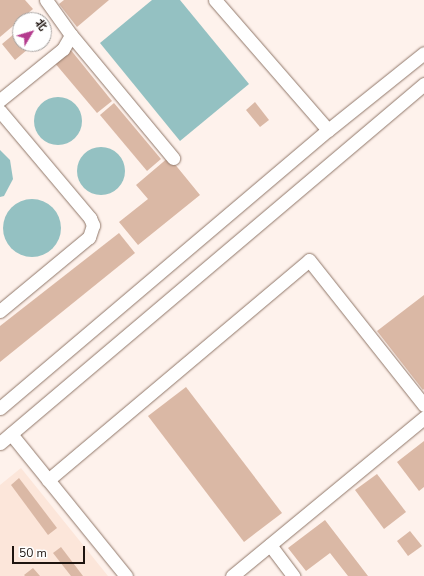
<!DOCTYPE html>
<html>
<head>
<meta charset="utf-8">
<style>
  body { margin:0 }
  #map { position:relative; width:424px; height:576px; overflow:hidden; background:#fef2ec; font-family:"Nunito Sans","Noto Sans SC",sans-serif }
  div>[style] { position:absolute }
  .built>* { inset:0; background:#fce6da }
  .water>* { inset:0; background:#94c1c2 }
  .round { border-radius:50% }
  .building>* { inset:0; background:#dab8a5 }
  .roads { filter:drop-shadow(0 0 1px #907769) drop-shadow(0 0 1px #907769) }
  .minor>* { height:13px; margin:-6.5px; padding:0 6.5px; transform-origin:6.5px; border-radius:6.5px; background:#fff }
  span { translate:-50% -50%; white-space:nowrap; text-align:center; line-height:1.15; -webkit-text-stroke:4px #fff; paint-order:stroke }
  .north { position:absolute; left:12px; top:12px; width:40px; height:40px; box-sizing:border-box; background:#fff; border:1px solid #a5a19f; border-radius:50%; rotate:52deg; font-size:11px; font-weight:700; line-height:16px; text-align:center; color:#1e140f }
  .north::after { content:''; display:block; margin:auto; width:14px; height:18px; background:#b43b8e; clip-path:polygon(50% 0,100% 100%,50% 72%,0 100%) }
  .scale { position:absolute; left:12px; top:546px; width:73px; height:18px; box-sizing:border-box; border:2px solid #1e140f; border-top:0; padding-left:5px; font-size:12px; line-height:14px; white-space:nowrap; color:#1e140f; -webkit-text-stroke:3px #fff; paint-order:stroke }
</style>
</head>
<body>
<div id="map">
  <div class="built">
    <i style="clip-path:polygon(21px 468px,108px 576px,0 576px,0 485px)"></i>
  </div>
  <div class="water">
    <i style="clip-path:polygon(152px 0,180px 0,249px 84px,180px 141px,100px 43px)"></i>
    <i class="round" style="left:34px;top:97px;width:48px;height:48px"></i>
    <i class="round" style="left:77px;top:147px;width:48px;height:48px"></i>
    <i style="clip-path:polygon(0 150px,10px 160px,13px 179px,4px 196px,0 197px)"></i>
    <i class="round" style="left:3px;top:199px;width:58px;height:58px"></i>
  </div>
  <div class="building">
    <i style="clip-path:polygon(0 0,25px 0,33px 9px,0 37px)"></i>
    <i style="clip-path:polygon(64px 0,109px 0,77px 27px,59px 4px)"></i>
    <i style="clip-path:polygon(20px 29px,20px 44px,34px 44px,15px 60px,2px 44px)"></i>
    <i style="clip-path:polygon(70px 49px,112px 101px,97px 113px,54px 62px)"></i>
    <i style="clip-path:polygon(255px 102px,269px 120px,260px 127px,246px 110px)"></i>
    <i style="clip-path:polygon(114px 103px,161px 159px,147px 171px,100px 115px)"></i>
    <i style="clip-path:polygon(169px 157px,200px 195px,138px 245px,119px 222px,148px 199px,136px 185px)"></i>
    <i style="clip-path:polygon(119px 233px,135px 253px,0 362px,0 326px)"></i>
    <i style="clip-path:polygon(424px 295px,424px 389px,423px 390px,377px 331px)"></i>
    <i style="clip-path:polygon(186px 387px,282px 513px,244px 542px,148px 416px)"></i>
    <i style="clip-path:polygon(424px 441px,424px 487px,419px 491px,397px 462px)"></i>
    <i style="clip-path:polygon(377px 474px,406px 512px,384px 529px,355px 490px)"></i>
    <i style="clip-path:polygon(19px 478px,57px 528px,48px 535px,11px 485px)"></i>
    <i style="clip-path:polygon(325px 520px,368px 576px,348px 576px,330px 553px,306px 571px,288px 548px)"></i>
    <i style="clip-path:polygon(410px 531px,422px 546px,408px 556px,397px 541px)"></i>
    <i style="clip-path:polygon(61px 547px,83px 576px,71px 576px,53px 553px)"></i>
    <i style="clip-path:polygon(33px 568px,40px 576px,25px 576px,24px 575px)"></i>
  </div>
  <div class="roads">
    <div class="minor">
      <i style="left:46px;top:0;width:43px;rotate:54.5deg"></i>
      <i style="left:71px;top:35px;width:160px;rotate:50.3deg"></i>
      <i style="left:215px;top:0;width:172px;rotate:49deg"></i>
      <i style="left:0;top:100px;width:81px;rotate:-39deg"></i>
      <i style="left:63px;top:49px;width:16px;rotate:-60deg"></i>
      <i style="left:0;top:111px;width:140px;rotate:49.9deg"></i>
      <i style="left:90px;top:218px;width:8px;rotate:67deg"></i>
      <i style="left:93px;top:225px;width:13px;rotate:108deg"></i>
      <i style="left:89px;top:237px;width:116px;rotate:140.3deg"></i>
      <i style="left:0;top:408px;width:430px;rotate:-40.3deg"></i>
      <i style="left:328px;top:130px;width:123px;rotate:-38.7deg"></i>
      <i style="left:11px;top:434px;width:183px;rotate:51deg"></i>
      <i style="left:0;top:443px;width:556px;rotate:-40.25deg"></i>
      <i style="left:48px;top:480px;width:341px;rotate:-40.1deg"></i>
      <i style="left:309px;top:260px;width:185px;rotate:51.6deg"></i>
      <i style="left:270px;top:545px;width:39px;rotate:53deg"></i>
      <i style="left:232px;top:576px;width:249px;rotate:-39.5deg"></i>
    </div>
  </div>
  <div class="north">北</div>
  <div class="scale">50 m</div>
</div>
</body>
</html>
